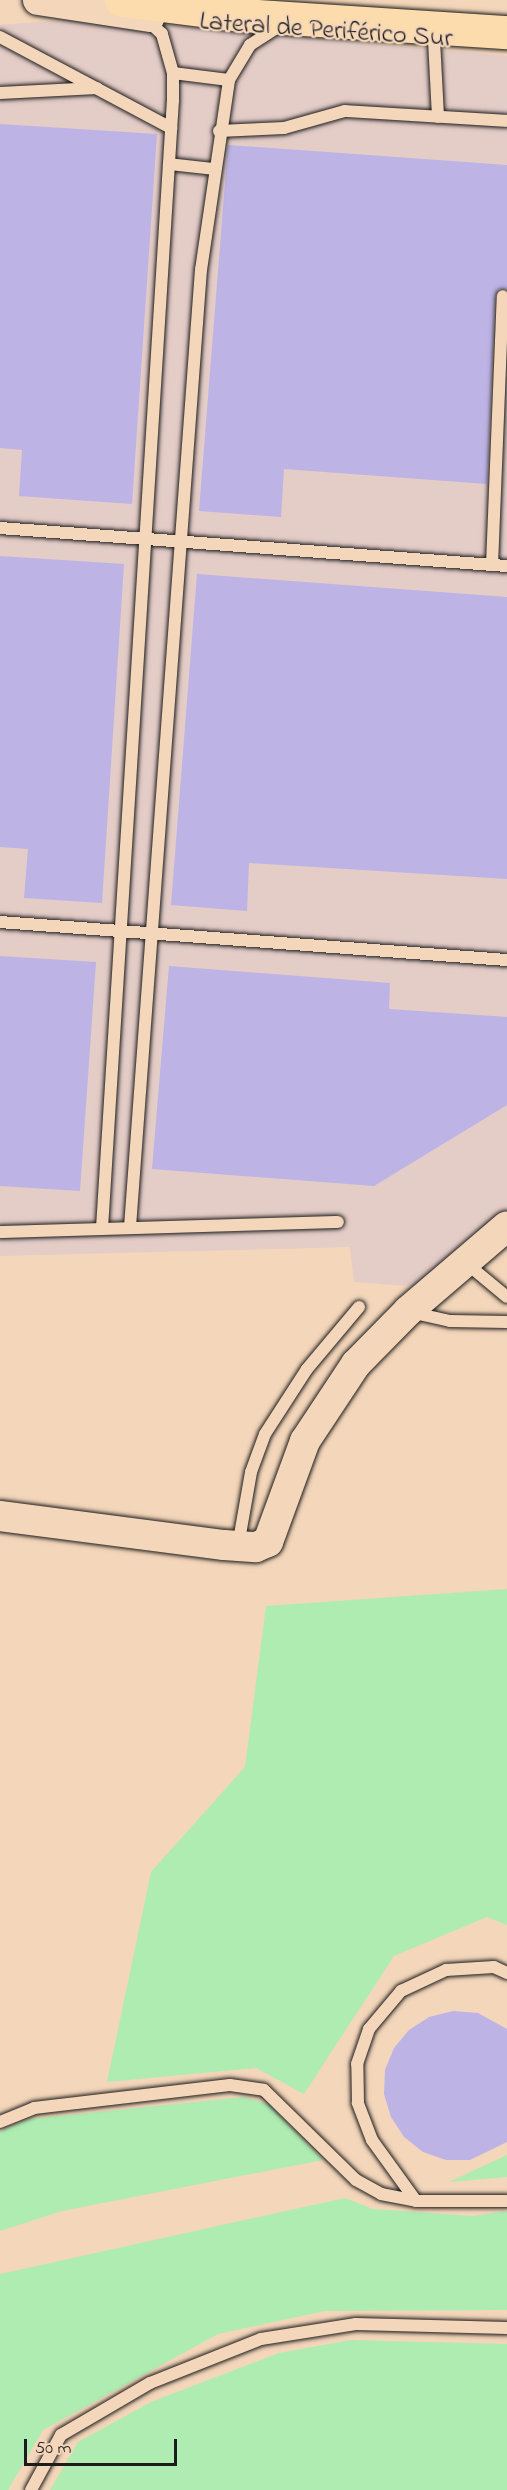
<!DOCTYPE html>
<html>
<head>
<meta charset="utf-8">
<style>
  body { margin:0 }
  #map { position:relative; width:507px; height:2490px; overflow:hidden; background:#f4d6ba; font-family:"Indie Flower",sans-serif }
  div>[style] { position:absolute }
  .built>* { inset:0; background:#e4ccc7 }
  .green>* { inset:0; background:#afecb2 }
  .building>* { inset:0; background:#bdb3e5 }
  .roads { filter:drop-shadow(0 0 2px #1c1c1c) drop-shadow(0 0 2px #1c1c1c) }
  .service>* { height:12px; margin:-6px; padding:0 6px; transform-origin:6px; border-radius:6px; background:#f4d6ba }
  .tertiary>* { height:30px; margin:-15px; padding:0 15px; transform-origin:15px; border-radius:15px; background:#f4d6ba }
  .trunk>* { height:33px; margin:-16.5px; padding:0 16.5px; transform-origin:16.5px; border-radius:16.5px; background:#fcdcac }
  span { translate:-50% -50%; white-space:nowrap; text-align:center; line-height:1.15; -webkit-text-stroke:4.5px #f4d6ba; paint-order:stroke }
  .street-label { font-size:26px; color:#1c1c1c }
  .scale { position:absolute; left:24px; top:2439px; width:153px; height:27px; box-sizing:border-box; border:3px solid #1c1c1c; border-top:0; padding-left:8px; font-size:18px; line-height:21px; white-space:nowrap; color:#1c1c1c; -webkit-text-stroke:4px #f4d6ba; paint-order:stroke }
</style>
</head>
<body>
<div id="map">
  <div class="built">
    <i style="clip-path:polygon(90px 18px,507px 56px,507px 1214px,420px 1287px,354px 1282px,350px 1247px,0 1256px,0 25px)"></i>
  </div>
  <div class="green">
    <i style="clip-path:polygon(507px 1589px,507px 1925px,487px 1917px,394px 1956px,304px 2094px,256px 2068px,107px 2082px,151px 1872px,245px 1767px,266px 1606px)"></i>
    <i style="clip-path:polygon(244px 2097px,269px 2104px,323px 2160px,62px 2211px,0 2231px,0 2131px,29px 2119px)"></i>
    <i style="clip-path:polygon(507px 2155px,507px 2177px,449px 2182px)"></i>
    <i style="clip-path:polygon(345px 2198px,373px 2209px,472px 2216px,507px 2211px,507px 2310px,325px 2311px,218px 2334px,43px 2430px,8px 2490px,0 2490px,0 2274px)"></i>
    <i style="clip-path:polygon(351px 2340px,507px 2344px,507px 2490px,50px 2490px,78px 2442px,151px 2402px,279px 2353px)"></i>
  </div>
  <div class="building">
    <i style="clip-path:polygon(0 124px,157px 134px,132px 504px,19px 496px,22px 450px,0 448px)"></i>
    <i style="clip-path:polygon(228px 145px,507px 165px,507px 289px,499px 289px,495px 296px,487px 484px,284px 469px,281px 517px,199px 511px)"></i>
    <i style="clip-path:polygon(0 556px,124px 564px,102px 903px,24px 898px,28px 849px,0 847px)"></i>
    <i style="clip-path:polygon(197px 574px,507px 597px,507px 879px,249px 863px,247px 911px,171px 905px)"></i>
    <i style="clip-path:polygon(0 956px,96px 962px,80px 1191px,0 1186px)"></i>
    <i style="clip-path:polygon(169px 966px,390px 983px,389px 1009px,507px 1017px,507px 1105px,374px 1186px,152px 1169px)"></i>
    <i style="clip-path:polygon(453px 2011px,478px 2013px,507px 2029px,507px 2142px,470px 2160px,446px 2160px,423px 2152px,404px 2137px,391px 2117px,384px 2094px,385px 2070px,394px 2048px,409px 2030px,429px 2017px)"></i>
  </div>
  <div class="roads">
    <div class="service">
      <i style="left:0;top:37px;width:194px;rotate:28deg"></i>
      <i style="left:434px;top:40px;width:77px;rotate:87deg"></i>
      <i style="left:173px;top:73px;width:56px;rotate:7.1deg"></i>
      <i style="left:0;top:93px;width:97px;rotate:-3deg"></i>
      <i style="left:219px;top:131px;width:65px;rotate:-2.6deg"></i>
      <i style="left:284px;top:128px;width:63px;rotate:-15.6deg"></i>
      <i style="left:345px;top:111px;width:162px;rotate:3.5deg"></i>
      <i style="left:169px;top:164px;width:45px;rotate:6.3deg"></i>
      <i style="left:0;top:528px;width:508px;rotate:4.29deg"></i>
      <i style="left:492px;top:565px;width:269px;rotate:-87.7deg"></i>
      <i style="left:0;top:922px;width:508px;rotate:4.29deg"></i>
      <i style="left:130px;top:1227px;width:960px;rotate:-85.76deg"></i>
      <i style="left:201px;top:270px;width:192px;rotate:-81.6deg"></i>
      <i style="left:229px;top:80px;width:41px;rotate:-59deg"></i>
      <i style="left:250px;top:45px;width:31px;rotate:-33deg"></i>
      <i style="left:102px;top:1228px;width:1129px;rotate:-86.4deg"></i>
      <i style="left:173px;top:101px;width:28px;rotate:-90deg"></i>
      <i style="left:173px;top:73px;width:41px;rotate:-105.8deg"></i>
      <i style="left:162px;top:34px;width:22px;rotate:-137deg"></i>
      <i style="left:0;top:1232px;width:338px;rotate:-1.7deg"></i>
      <i style="left:466px;top:1263px;width:53px;rotate:39.7deg"></i>
      <i style="left:410px;top:1312px;width:41px;rotate:12.7deg"></i>
      <i style="left:450px;top:1321px;width:57px;rotate:1deg"></i>
      <i style="left:238px;top:1546px;width:75px;rotate:-80deg"></i>
      <i style="left:251px;top:1472px;width:40px;rotate:-69.8deg"></i>
      <i style="left:265px;top:1434px;width:77px;rotate:-57.1deg"></i>
      <i style="left:307px;top:1369px;width:81px;rotate:-50deg"></i>
      <i style="left:0;top:2122px;width:37px;rotate:-22deg"></i>
      <i style="left:34px;top:2108px;width:197px;rotate:-6.7deg"></i>
      <i style="left:230px;top:2085px;width:34px;rotate:8deg"></i>
      <i style="left:264px;top:2090px;width:129px;rotate:44.4deg"></i>
      <i style="left:356px;top:2180px;width:29px;rotate:29deg"></i>
      <i style="left:381px;top:2194px;width:36px;rotate:11deg"></i>
      <i style="left:416px;top:2201px;width:91px"></i>
      <i style="left:416px;top:2201px;width:75px;rotate:-125.8deg"></i>
      <i style="left:372px;top:2140px;width:40px;rotate:-111deg"></i>
      <i style="left:358px;top:2103px;width:39px;rotate:-91deg"></i>
      <i style="left:357px;top:2064px;width:37px;rotate:-71deg"></i>
      <i style="left:369px;top:2029px;width:50px;rotate:-49.9deg"></i>
      <i style="left:401px;top:1991px;width:50px;rotate:-25deg"></i>
      <i style="left:446px;top:1970px;width:48px;rotate:-3.6deg"></i>
      <i style="left:494px;top:1967px;width:14px;rotate:25deg"></i>
      <i style="left:31px;top:2490px;width:63px;rotate:-61.4deg"></i>
      <i style="left:61px;top:2435px;width:103px;rotate:-30.3deg"></i>
      <i style="left:150px;top:2383px;width:119px;rotate:-21.6deg"></i>
      <i style="left:261px;top:2339px;width:96px;rotate:-9deg"></i>
      <i style="left:356px;top:2324px;width:151px;rotate:1.5deg"></i>
    </div>
    <div class="tertiary">
      <i style="left:38px;top:0;width:113px;rotate:8.6deg"></i>
      <i style="left:0;top:1516px;width:226px;rotate:7.4deg"></i>
      <i style="left:224px;top:1545px;width:32px;rotate:4deg"></i>
      <i style="left:256px;top:1547px;width:13px;rotate:-23deg"></i>
      <i style="left:268px;top:1542px;width:108px;rotate:-69.9deg"></i>
      <i style="left:305px;top:1441px;width:92px;rotate:-56.5deg"></i>
      <i style="left:356px;top:1364px;width:74px;rotate:-45.5deg"></i>
      <i style="left:408px;top:1311px;width:130px;rotate:-40.6deg"></i>
    </div>
    <div class="trunk">
      <i style="left:121px;top:0;width:122px;rotate:7.1deg"></i>
      <i style="left:242px;top:15px;width:266px;rotate:3.7deg"></i>
    </div>
  </div>
  <div class="street-label">
    <span style="left:326px;top:32px;rotate:4deg">Lateral de Periférico Sur</span>
  </div>
  <div class="scale">50 m</div>
</div>
</body>
</html>
